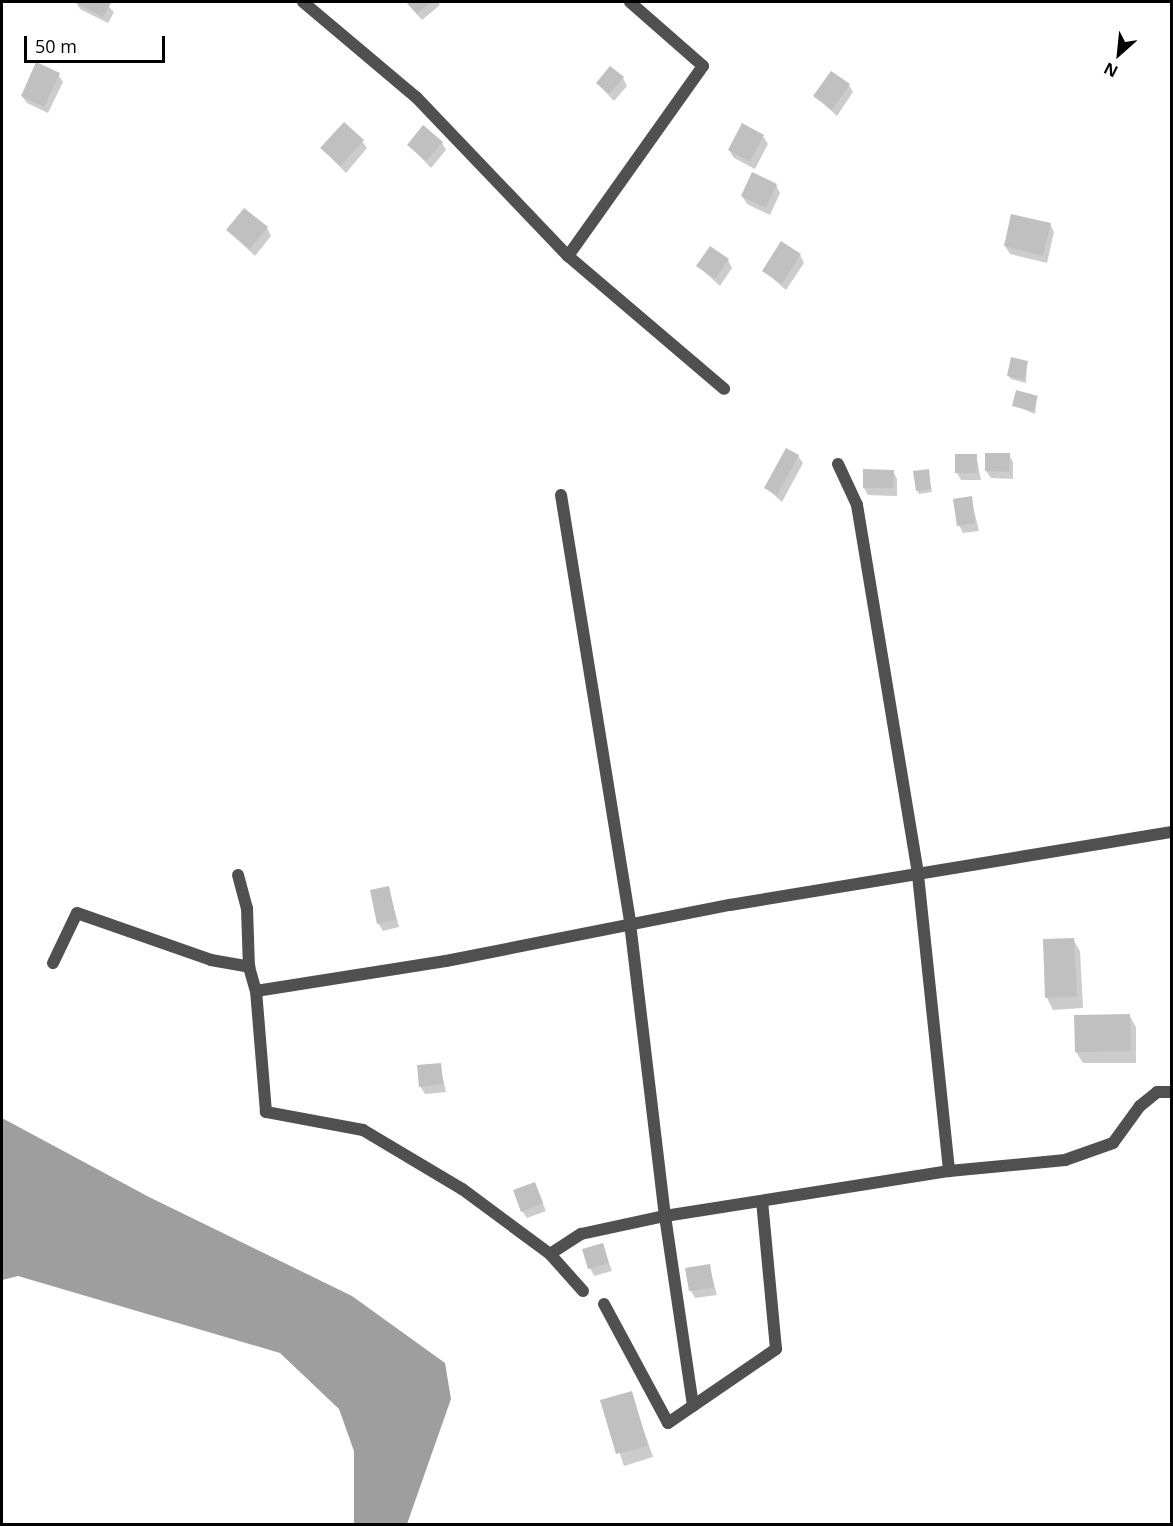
<!DOCTYPE html>
<html>
<head>
<meta charset="utf-8">
<style>
  body { margin:0 }
  #map { position:relative; width:1173px; height:1526px; overflow:hidden; background:#fff; font-family:"Open Sans",sans-serif }
  div>[style] { position:absolute }
  .water>* { inset:0; background:#9e9e9e }
  .shadow>* { inset:0; background:#0003 }
  .building>* { inset:0; background:#c0c0c0 }
  .minor>* { height:12px; margin:-6px; padding:0 6px; transform-origin:6px; border-radius:6px; background:#505050 }
  span { translate:-50% -50%; white-space:nowrap; text-align:center; line-height:1.15; -webkit-text-stroke:4.5px #fff; paint-order:stroke }
  .frame { position:absolute; inset:0; border:3px solid #000; pointer-events:none }
  .north { position:absolute; left:1089px; top:24px; width:60px; height:60px; -webkit-text-stroke:4px #fff; paint-order:stroke; rotate:207deg; font-size:16px; font-weight:700; line-height:24px; text-align:center; color:#000 }
  .north::after { content:''; display:block; margin:auto; width:21px; height:27px; background:#000; clip-path:polygon(50% 0,100% 100%,50% 72%,0 100%) }
  .scale { position:absolute; left:24px; top:36px; width:141px; height:27px; box-sizing:border-box; border:3px solid #000; border-top:0; padding-left:8px; font-size:18px; line-height:21px; white-space:nowrap; color:#000; -webkit-text-stroke:4px #fff; paint-order:stroke }
</style>
</head>
<body>
<div id="map">
  <div class="water">
    <i style="clip-path:polygon(2px 1118px,149px 1197px,352px 1296px,445px 1363px,451px 1399px,407px 1524px,354px 1524px,354px 1451px,339px 1409px,280px 1353px,18px 1276px,2px 1280px)"></i>
  </div>
  <div class="shadow">
    <i style="clip-path:polygon(76px 2px,104px 2px,114px 12px,108px 23px,80px 9px)"></i>
    <i style="clip-path:polygon(406px 2px,438px 2px,440px 5px,422px 20px)"></i>
    <i style="clip-path:polygon(58px 74px,63px 82px,48px 113px,27px 103px,22px 96px)"></i>
    <i style="clip-path:polygon(623px 78px,627px 86px,614px 101px,597px 83px)"></i>
    <i style="clip-path:polygon(849px 85px,853px 92px,837px 116px,815px 96px)"></i>
    <i style="clip-path:polygon(763px 136px,768px 144px,755px 169px,734px 158px,729px 150px)"></i>
    <i style="clip-path:polygon(362px 141px,367px 148px,346px 173px,322px 149px)"></i>
    <i style="clip-path:polygon(442px 143px,446px 150px,431px 168px,409px 145px)"></i>
    <i style="clip-path:polygon(776px 185px,780px 193px,770px 215px,747px 204px,742px 196px)"></i>
    <i style="clip-path:polygon(1050px 224px,1054px 232px,1047px 263px,1010px 254px,1005px 246px)"></i>
    <i style="clip-path:polygon(267px 228px,271px 236px,255px 256px,228px 231px)"></i>
    <i style="clip-path:polygon(800px 255px,804px 263px,786px 290px,764px 271px)"></i>
    <i style="clip-path:polygon(728px 260px,732px 268px,720px 286px,698px 266px)"></i>
    <i style="clip-path:polygon(1027px 362px,1026px 383px,1011px 379px,1009px 376px)"></i>
    <i style="clip-path:polygon(1037px 397px,1035px 414px,1013px 405px)"></i>
    <i style="clip-path:polygon(976px 455px,981px 480px,961px 480px,957px 473px)"></i>
    <i style="clip-path:polygon(1009px 455px,1013px 462px,1013px 479px,991px 478px,986px 471px)"></i>
    <i style="clip-path:polygon(798px 456px,803px 463px,782px 502px,766px 488px)"></i>
    <i style="clip-path:polygon(893px 471px,897px 479px,897px 496px,868px 495px,864px 488px)"></i>
    <i style="clip-path:polygon(928px 471px,932px 492px,919px 494px,917px 490px)"></i>
    <i style="clip-path:polygon(971px 498px,979px 531px,963px 533px,959px 525px)"></i>
    <i style="clip-path:polygon(389px 888px,399px 927px,383px 931px,378px 923px)"></i>
    <i style="clip-path:polygon(1073px 939px,1080px 951px,1083px 1008px,1053px 1010px,1047px 998px)"></i>
    <i style="clip-path:polygon(1129px 1015px,1136px 1027px,1136px 1063px,1083px 1063px,1076px 1052px)"></i>
    <i style="clip-path:polygon(440px 1064px,446px 1092px,425px 1094px,420px 1086px)"></i>
    <i style="clip-path:polygon(538px 1191px,546px 1211px,527px 1218px,522px 1211px)"></i>
    <i style="clip-path:polygon(602px 1245px,612px 1271px,594px 1276px,590px 1268px)"></i>
    <i style="clip-path:polygon(709px 1266px,717px 1295px,695px 1298px,691px 1291px)"></i>
    <i style="clip-path:polygon(631px 1393px,653px 1457px,624px 1466px,602px 1401px)"></i>
  </div>
  <div class="building">
    <i style="clip-path:polygon(74px 2px,108px 2px,111px 3px,103px 17px)"></i>
    <i style="clip-path:polygon(406px 2px,431px 2px,417px 14px)"></i>
    <i style="clip-path:polygon(36px 62px,60px 73px,44px 107px,21px 96px)"></i>
    <i style="clip-path:polygon(610px 66px,624px 77px,609px 94px,596px 83px)"></i>
    <i style="clip-path:polygon(831px 71px,850px 84px,832px 110px,813px 96px)"></i>
    <i style="clip-path:polygon(344px 122px,364px 140px,341px 166px,320px 148px)"></i>
    <i style="clip-path:polygon(742px 123px,764px 135px,750px 162px,728px 150px)"></i>
    <i style="clip-path:polygon(423px 125px,443px 142px,426px 161px,407px 145px)"></i>
    <i style="clip-path:polygon(752px 172px,777px 184px,766px 208px,741px 196px)"></i>
    <i style="clip-path:polygon(244px 208px,268px 227px,250px 249px,226px 230px)"></i>
    <i style="clip-path:polygon(1011px 214px,1051px 223px,1043px 256px,1004px 246px)"></i>
    <i style="clip-path:polygon(781px 241px,801px 254px,782px 284px,762px 271px)"></i>
    <i style="clip-path:polygon(710px 246px,729px 259px,715px 279px,696px 266px)"></i>
    <i style="clip-path:polygon(1011px 357px,1028px 361px,1024px 380px,1007px 376px)"></i>
    <i style="clip-path:polygon(1016px 390px,1038px 396px,1033px 411px,1012px 406px)"></i>
    <i style="clip-path:polygon(786px 448px,799px 455px,777px 495px,764px 488px)"></i>
    <i style="clip-path:polygon(985px 453px,1010px 453px,1009px 472px,985px 471px)"></i>
    <i style="clip-path:polygon(955px 454px,977px 454px,977px 473px,955px 473px)"></i>
    <i style="clip-path:polygon(863px 469px,894px 470px,893px 488px,863px 488px)"></i>
    <i style="clip-path:polygon(929px 469px,931px 489px,916px 491px,913px 471px)"></i>
    <i style="clip-path:polygon(972px 496px,975px 523px,957px 526px,953px 499px)"></i>
    <i style="clip-path:polygon(389px 886px,396px 920px,377px 924px,370px 890px)"></i>
    <i style="clip-path:polygon(1074px 938px,1077px 997px,1045px 998px,1043px 939px)"></i>
    <i style="clip-path:polygon(1130px 1014px,1131px 1051px,1075px 1052px,1074px 1015px)"></i>
    <i style="clip-path:polygon(441px 1063px,443px 1084px,419px 1087px,417px 1065px)"></i>
    <i style="clip-path:polygon(535px 1182px,543px 1203px,521px 1212px,513px 1190px)"></i>
    <i style="clip-path:polygon(603px 1243px,609px 1263px,588px 1269px,582px 1249px)"></i>
    <i style="clip-path:polygon(710px 1264px,714px 1288px,689px 1291px,685px 1268px)"></i>
    <i style="clip-path:polygon(632px 1391px,648px 1446px,616px 1454px,600px 1400px)"></i>
  </div>
  <div class="minor">
    <i style="left:303px;top:2px;width:148px;rotate:40.1deg"></i>
    <i style="left:416px;top:97px;width:220px;rotate:46.3deg"></i>
    <i style="left:568px;top:256px;width:205px;rotate:40.4deg"></i>
    <i style="left:568px;top:256px;width:233px;rotate:-54.6deg"></i>
    <i style="left:703px;top:66px;width:97px;rotate:-138.8deg"></i>
    <i style="left:838px;top:464px;width:45px;rotate:65.1deg"></i>
    <i style="left:857px;top:505px;width:375px;rotate:80.6deg"></i>
    <i style="left:918px;top:875px;width:298px;rotate:84deg"></i>
    <i style="left:561px;top:495px;width:434px;rotate:80.8deg"></i>
    <i style="left:630px;top:923px;width:295px;rotate:83.2deg"></i>
    <i style="left:665px;top:1216px;width:192px;rotate:81.6deg"></i>
    <i style="left:238px;top:875px;width:34px;rotate:75deg"></i>
    <i style="left:247px;top:908px;width:59px;rotate:88.1deg"></i>
    <i style="left:53px;top:963px;width:55px;rotate:-64.4deg"></i>
    <i style="left:77px;top:913px;width:142px;rotate:19.3deg"></i>
    <i style="left:211px;top:960px;width:39px;rotate:10deg"></i>
    <i style="left:249px;top:967px;width:25px;rotate:74deg"></i>
    <i style="left:550px;top:1254px;width:37px;rotate:-33deg"></i>
    <i style="left:581px;top:1234px;width:86px;rotate:-12.1deg"></i>
    <i style="left:665px;top:1216px;width:288px;rotate:-9deg"></i>
    <i style="left:949px;top:1171px;width:117px;rotate:-5.4deg"></i>
    <i style="left:1065px;top:1160px;width:51px;rotate:-19.5deg"></i>
    <i style="left:1113px;top:1143px;width:46px;rotate:-53.9deg"></i>
    <i style="left:1140px;top:1106px;width:22px;rotate:-39deg"></i>
    <i style="left:1157px;top:1092px;width:15px"></i>
    <i style="left:583px;top:1291px;width:50px;rotate:-131.7deg"></i>
    <i style="left:550px;top:1254px;width:109px;rotate:-143.5deg"></i>
    <i style="left:462px;top:1189px;width:115px;rotate:-149.2deg"></i>
    <i style="left:363px;top:1130px;width:99px;rotate:-169.5deg"></i>
    <i style="left:266px;top:1112px;width:121px;rotate:-94.7deg"></i>
    <i style="left:256px;top:991px;width:192px;rotate:-9deg"></i>
    <i style="left:446px;top:961px;width:289px;rotate:-11.2deg"></i>
    <i style="left:730px;top:905px;width:448px;rotate:-9.4deg"></i>
    <i style="left:604px;top:1304px;width:135px;rotate:61.7deg"></i>
    <i style="left:668px;top:1423px;width:131px;rotate:-34.4deg"></i>
    <i style="left:776px;top:1349px;width:148px;rotate:-95.4deg"></i>
  </div>
  <div class="frame"></div>
  <div class="north">N</div>
  <div class="scale">50 m</div>
</div>
</body>
</html>
